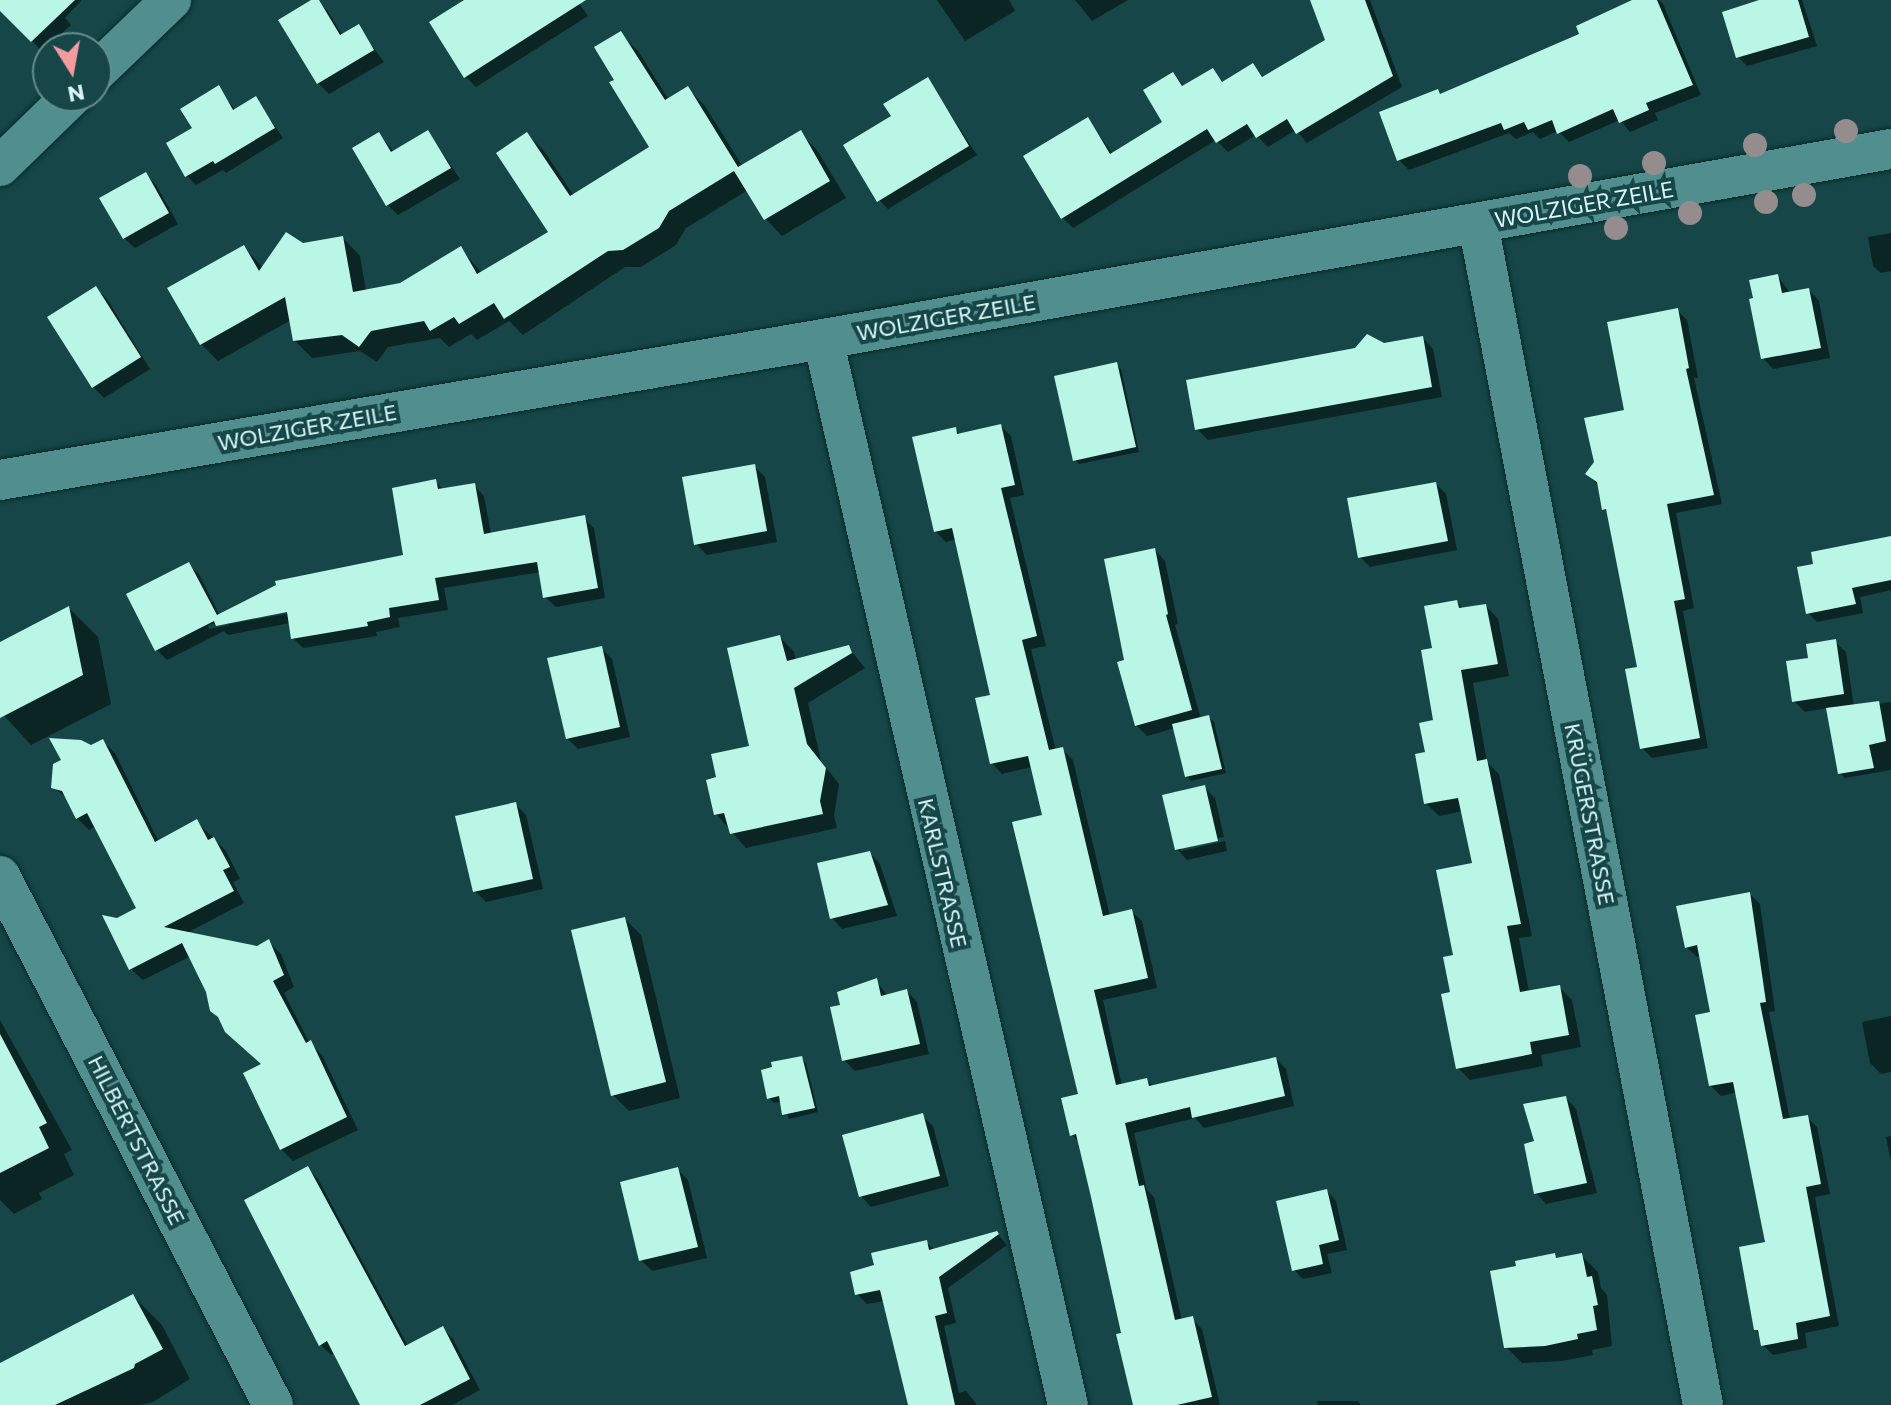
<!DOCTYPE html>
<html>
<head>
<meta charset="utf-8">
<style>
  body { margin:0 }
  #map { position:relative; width:1891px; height:1405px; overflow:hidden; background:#164647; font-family:Commissioner,sans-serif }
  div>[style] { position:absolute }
  .shadow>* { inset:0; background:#0007 }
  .building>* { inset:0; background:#baf6e6 }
  .roads { filter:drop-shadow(0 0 2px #082b2b) drop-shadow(0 0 2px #082b2b) }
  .minor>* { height:40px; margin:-20px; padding:0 20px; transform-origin:20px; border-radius:20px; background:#518f8f }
  .trees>* { width:24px; height:24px; margin:-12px; border-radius:50%; background:#948c8d }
  span { translate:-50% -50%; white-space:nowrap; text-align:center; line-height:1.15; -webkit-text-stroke:8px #164647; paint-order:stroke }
  .street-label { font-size:22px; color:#d9f8f8 }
  .north { position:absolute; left:32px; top:32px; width:80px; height:80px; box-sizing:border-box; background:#164647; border:2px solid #648d8e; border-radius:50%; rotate:169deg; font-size:22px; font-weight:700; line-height:32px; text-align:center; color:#d9f8f8 }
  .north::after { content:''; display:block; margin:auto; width:28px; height:36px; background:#f49b9f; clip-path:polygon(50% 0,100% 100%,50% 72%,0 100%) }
</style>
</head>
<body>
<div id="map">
  <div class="shadow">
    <i style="clip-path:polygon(0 0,81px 0,81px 1px,65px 18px,71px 25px,42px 51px,0 9px)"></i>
    <i style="clip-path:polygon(315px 0,327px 10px,343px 36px,358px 27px,384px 62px,329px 94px,318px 83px)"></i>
    <i style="clip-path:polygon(462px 0,577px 0,588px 16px,476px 87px,466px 77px)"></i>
    <i style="clip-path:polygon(937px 0,1009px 0,1015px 11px,965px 41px)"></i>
    <i style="clip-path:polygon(1075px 0,1128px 0,1092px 21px)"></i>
    <i style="clip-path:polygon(1312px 0,1370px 0,1402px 87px,1307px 143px,1296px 130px,1268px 147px,1256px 135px,1228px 152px,1216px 140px,1073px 228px,1063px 218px,1026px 157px,1088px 120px,1113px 154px,1165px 123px,1173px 74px,1185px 87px,1212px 71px,1224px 83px,1253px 65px,1265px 78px,1327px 41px)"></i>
    <i style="clip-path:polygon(1640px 0,1659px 0,1663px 4px,1701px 95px,1655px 113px,1658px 120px,1630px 132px,1620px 120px,1569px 142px,1558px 131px,1540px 139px,1533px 132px,1516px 139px,1509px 133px,1409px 170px,1399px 160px,1438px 92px,1442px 95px,1582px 35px)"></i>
    <i style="clip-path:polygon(1766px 0,1802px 0,1817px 46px,1747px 66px,1738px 57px)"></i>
    <i style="clip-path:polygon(621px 34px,638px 51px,669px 100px,688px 89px,705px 106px,743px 167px,800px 133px,817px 150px,846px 198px,782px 236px,765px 218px,748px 190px,686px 228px,676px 245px,641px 267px,625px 267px,523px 335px,509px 321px,477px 340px,471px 334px,449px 347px,440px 338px,388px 347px,377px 362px,360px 351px,312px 358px,294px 340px,291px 320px,218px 361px,201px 344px,244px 247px,263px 268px,302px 245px,343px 238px,360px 256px,366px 291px,401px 285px,461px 249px,482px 273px,550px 232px,527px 134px,544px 151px,574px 196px,652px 148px,616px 80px)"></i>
    <i style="clip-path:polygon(928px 80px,977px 155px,888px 209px,879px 200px,893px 117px)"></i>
    <i style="clip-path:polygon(218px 88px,236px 111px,256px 99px,283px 138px,226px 173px,223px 170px,196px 185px,187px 176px)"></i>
    <i style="clip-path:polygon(428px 132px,460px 179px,398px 215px,388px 205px,379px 134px,394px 152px)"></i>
    <i style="clip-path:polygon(146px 174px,156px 185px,178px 224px,135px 248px,124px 238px)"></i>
    <i style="clip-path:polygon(1891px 233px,1891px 271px,1881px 273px,1873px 266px,1868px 237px)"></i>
    <i style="clip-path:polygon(1778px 276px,1790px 293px,1809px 290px,1819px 301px,1830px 358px,1773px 369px,1763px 358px)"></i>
    <i style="clip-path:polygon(96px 288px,107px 299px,150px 369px,104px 398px,93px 387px)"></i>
    <i style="clip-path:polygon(1677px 310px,1687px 320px,1698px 378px,1694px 378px,1722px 504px,1676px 513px,1694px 608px,1683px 611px,1708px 748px,1652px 758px,1642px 748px,1639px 668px,1609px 514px,1604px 509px,1597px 484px,1588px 474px,1626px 412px)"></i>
    <i style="clip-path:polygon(1423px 338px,1433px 349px,1442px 397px,1208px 440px,1197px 429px,1384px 345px)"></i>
    <i style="clip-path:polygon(1116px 365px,1121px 369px,1139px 452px,1079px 464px,1075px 460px)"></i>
    <i style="clip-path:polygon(1001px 426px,1011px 436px,1024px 495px,1010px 498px,1046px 646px,1031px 649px,1056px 751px,1062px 749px,1073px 760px,1110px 916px,1131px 911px,1142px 921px,1157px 988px,1103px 1000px,1122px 1086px,1147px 1080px,1154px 1087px,1276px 1059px,1286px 1069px,1294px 1106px,1204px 1128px,1195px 1118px,1134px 1133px,1147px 1190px,1154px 1197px,1182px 1321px,1192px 1319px,1202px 1329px,1220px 1405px,1135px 1405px,1093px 1197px,1080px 1143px,1072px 1135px,1081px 1096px,1044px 816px,1032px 767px,1002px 774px,992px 763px,992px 696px,957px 539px,946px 542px,935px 531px,955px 429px,961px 435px)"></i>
    <i style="clip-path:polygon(754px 466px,765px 477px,777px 542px,707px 555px,696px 544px)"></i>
    <i style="clip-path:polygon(evenodd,435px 481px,444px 490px,474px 485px,484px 496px,491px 534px,584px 518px,594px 528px,605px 598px,556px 607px,545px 597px,541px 572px,444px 588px,448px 610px,398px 618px,400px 627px,376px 632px,377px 636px,303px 648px,293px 638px,290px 623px,228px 635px,224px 631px,167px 660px,157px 650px,188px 564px,199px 574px,220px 616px,405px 556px,435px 481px,296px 608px,297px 612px,229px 624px,238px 619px,296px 608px,435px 481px,226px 622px,229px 625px,209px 629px,208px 625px,226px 622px)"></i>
    <i style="clip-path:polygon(1436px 484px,1446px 494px,1457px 550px,1370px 567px,1360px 557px)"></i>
    <i style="clip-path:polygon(1891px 537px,1891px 590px,1860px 597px,1863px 613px,1817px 622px,1808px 613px,1815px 565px)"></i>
    <i style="clip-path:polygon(1155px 550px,1165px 561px,1178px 624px,1175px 625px,1201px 719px,1209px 717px,1214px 722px,1226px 773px,1191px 781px,1187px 776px,1175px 728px,1147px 736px,1136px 725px,1127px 662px)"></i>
    <i style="clip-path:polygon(1457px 602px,1464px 610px,1486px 606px,1498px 619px,1509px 676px,1473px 683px,1487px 762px,1499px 774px,1532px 936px,1519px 938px,1529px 992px,1559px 987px,1572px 1000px,1581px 1047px,1541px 1055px,1543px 1066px,1470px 1080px,1458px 1068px,1452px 994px,1455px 956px,1474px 865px,1463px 811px,1439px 816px,1426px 803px,1427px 754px,1436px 722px,1434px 649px)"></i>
    <i style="clip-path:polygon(69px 608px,98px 637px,111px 704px,31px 745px,0 711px,0 644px)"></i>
    <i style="clip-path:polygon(780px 637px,794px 652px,796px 661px,848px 647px,865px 668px,808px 703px,821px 761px,839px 784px,834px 816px,837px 828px,746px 848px,716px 814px,719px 779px,752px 747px)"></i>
    <i style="clip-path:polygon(1835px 642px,1846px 652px,1854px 707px,1891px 702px,1891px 770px,1845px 778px,1840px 773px,1828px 708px,1805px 712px,1794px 701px)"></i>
    <i style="clip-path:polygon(601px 648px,612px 659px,630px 737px,578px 749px,567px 738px)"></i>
    <i style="clip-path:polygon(103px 741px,115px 753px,159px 842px,197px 822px,226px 851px,240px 879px,233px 882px,244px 903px,185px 934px,257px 948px,269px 942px,281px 954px,294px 987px,284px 993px,309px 1042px,322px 1055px,358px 1130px,293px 1161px,281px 1149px,264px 1065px,208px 991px,191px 956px,143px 980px,131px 969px,117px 920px,139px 908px,96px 826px,89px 830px,77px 818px,69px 800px,53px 787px,91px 747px)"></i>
    <i style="clip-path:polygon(1204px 787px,1215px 798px,1224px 837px,1181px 847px,1181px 851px,1225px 841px,1227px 851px,1187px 860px,1177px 849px)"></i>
    <i style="clip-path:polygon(515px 804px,526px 815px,543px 889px,486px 902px,475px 891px)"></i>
    <i style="clip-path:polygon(870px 853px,880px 864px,897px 916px,842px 929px,832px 918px)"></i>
    <i style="clip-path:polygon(1750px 894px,1760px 904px,1775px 1011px,1769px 1012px,1790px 1120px,1807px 1117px,1817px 1127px,1830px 1194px,1815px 1197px,1839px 1326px,1805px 1333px,1807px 1348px,1773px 1355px,1763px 1345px,1756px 1329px,1767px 1244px,1738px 1092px,1721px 1096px,1710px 1085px,1713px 1014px,1701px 956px,1697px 957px,1686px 947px)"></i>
    <i style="clip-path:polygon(625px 919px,641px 935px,680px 1098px,629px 1111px,613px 1095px)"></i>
    <i style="clip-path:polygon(876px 981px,888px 996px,907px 991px,917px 1002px,929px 1054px,855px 1071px,844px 1060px,843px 1006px)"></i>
    <i style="clip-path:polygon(1891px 1016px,1891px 1072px,1881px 1074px,1870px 1063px,1862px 1022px)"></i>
    <i style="clip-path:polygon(0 1020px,72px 1150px,64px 1154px,74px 1175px,39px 1193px,42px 1199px,14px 1214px,0 1200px)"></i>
    <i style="clip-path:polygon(801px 1058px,806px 1063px,818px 1112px,789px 1119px,782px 1101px,774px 1103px,769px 1098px)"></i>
    <i style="clip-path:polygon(1566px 1098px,1576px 1109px,1597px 1193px,1546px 1204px,1536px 1193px,1536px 1142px)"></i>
    <i style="clip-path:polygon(922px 1116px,933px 1126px,949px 1186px,871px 1207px,861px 1196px)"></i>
    <i style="clip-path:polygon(1891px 1136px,1891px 1162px,1886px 1137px)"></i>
    <i style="clip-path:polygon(308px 1168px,318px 1179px,408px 1346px,443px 1328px,453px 1339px,480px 1390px,452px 1405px,363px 1405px,335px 1353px,331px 1355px,321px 1345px)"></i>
    <i style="clip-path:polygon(677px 1169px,688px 1180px,707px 1258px,652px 1271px,641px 1260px)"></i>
    <i style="clip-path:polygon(1327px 1191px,1336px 1201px,1347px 1250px,1327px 1254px,1332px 1273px,1303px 1279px,1294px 1270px)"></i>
    <i style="clip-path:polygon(997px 1233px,1007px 1245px,948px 1288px,956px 1323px,944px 1326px,959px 1393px,966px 1391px,977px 1405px,904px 1405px,909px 1404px,885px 1301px,867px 1304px,857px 1294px,877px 1266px,926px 1242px,935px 1250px)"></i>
    <i style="clip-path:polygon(1554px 1256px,1559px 1260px,1582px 1256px,1598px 1272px,1601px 1288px,1607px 1295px,1612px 1346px,1592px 1350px,1593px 1355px,1562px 1361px,1522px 1363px,1506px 1347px)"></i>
    <i style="clip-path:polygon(133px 1296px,162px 1325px,190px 1379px,153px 1402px,140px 1405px,0 1405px,0 1366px)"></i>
    <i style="clip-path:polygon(1317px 1401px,1358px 1401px,1361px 1405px,1318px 1405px)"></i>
  </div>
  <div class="building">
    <i style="clip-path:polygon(0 0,75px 0,31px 42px,0 11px)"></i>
    <i style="clip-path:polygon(311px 0,319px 0,340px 35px,359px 24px,374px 50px,317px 84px,278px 20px)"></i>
    <i style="clip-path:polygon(464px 0,586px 0,464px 78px,429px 22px)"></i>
    <i style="clip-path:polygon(1310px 0,1365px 0,1393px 76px,1296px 134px,1287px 119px,1256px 138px,1247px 124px,1216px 143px,1207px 129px,1061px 219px,1023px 156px,1088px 117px,1110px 154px,1162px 122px,1143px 90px,1173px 72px,1182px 86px,1213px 68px,1222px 82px,1253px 63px,1262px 77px,1325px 40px)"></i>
    <i style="clip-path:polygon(1632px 0,1657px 0,1693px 85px,1646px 103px,1649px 110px,1619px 123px,1613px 109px,1557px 134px,1552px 120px,1528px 130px,1524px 122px,1504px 130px,1501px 123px,1397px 161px,1379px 112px,1438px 89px,1440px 94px,1579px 34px,1576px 26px)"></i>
    <i style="clip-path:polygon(1759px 0,1798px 0,1809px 37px,1736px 58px,1722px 12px)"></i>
    <i style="clip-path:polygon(621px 31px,665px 100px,688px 86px,738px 167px,801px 130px,830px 181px,764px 220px,734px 171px,669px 211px,659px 228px,623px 250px,608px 251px,504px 319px,494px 303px,459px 324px,454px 317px,430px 331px,424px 321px,371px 331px,359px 347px,342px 335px,293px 341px,285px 297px,200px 345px,167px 288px,244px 245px,259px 271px,286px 232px,303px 243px,343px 236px,353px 292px,400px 283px,461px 246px,477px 274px,548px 232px,496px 153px,527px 132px,570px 196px,649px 147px,609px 82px,614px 80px,594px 47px)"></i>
    <i style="clip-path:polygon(928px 77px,969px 146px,877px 202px,843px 145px,891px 116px,883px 104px)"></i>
    <i style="clip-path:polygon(219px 85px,233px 110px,256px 96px,275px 128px,215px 164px,213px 161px,185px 177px,166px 143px,192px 128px,180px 109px)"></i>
    <i style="clip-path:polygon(428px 130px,451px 168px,386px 206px,352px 148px,379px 132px,391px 152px)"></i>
    <i style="clip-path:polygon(146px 172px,169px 213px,123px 239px,99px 198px)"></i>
    <i style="clip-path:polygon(1778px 274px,1782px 293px,1809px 288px,1821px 348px,1761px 359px,1749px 299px,1753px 298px,1749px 280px)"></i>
    <i style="clip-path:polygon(96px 286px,141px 357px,92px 388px,47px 317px)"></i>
    <i style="clip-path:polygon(1678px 308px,1689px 368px,1686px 369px,1714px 495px,1667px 504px,1685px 599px,1674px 601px,1700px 738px,1640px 749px,1625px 669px,1637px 667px,1606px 509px,1602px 510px,1597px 482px,1585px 474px,1594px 462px,1584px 418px,1624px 410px,1607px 322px)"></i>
    <i style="clip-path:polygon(1367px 334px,1384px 343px,1423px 336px,1432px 387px,1195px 430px,1186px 380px,1355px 348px)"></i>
    <i style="clip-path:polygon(1117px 362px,1136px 447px,1073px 461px,1054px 376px)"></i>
    <i style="clip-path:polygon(1001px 424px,1015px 485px,1001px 488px,1037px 636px,1022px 640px,1049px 750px,1063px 747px,1103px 916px,1132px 909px,1148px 978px,1094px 990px,1116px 1085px,1147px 1078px,1149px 1086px,1276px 1057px,1285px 1096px,1192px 1118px,1190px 1107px,1125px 1123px,1139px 1186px,1144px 1185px,1175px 1320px,1193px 1316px,1212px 1397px,1177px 1405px,1133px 1405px,1116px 1334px,1121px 1333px,1091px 1197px,1076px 1134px,1070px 1136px,1061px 1098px,1078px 1094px,1012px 822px,1042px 815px,1028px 756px,990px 764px,975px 698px,990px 695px,952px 528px,934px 532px,912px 437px,956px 427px,957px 434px)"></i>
    <i style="clip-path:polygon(755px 464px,767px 531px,694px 545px,682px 477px)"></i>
    <i style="clip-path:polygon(436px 479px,438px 489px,475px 483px,484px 534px,585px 515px,598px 588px,543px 598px,537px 562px,435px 578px,439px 600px,389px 608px,390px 617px,367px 622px,368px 626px,291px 639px,287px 612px,216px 626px,214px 621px,155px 651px,126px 594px,189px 562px,217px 615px,276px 585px,275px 581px,403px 555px,392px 488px)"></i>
    <i style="clip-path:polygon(1436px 482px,1448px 541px,1358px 558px,1347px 498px)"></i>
    <i style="clip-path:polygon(1891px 536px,1891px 580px,1852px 588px,1856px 604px,1806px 614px,1797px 567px,1813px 564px,1811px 552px)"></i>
    <i style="clip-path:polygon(1155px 548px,1168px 614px,1166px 615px,1192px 710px,1135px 726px,1117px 662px,1124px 660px,1104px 559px)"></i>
    <i style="clip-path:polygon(1457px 600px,1459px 608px,1486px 604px,1498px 664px,1461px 670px,1477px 761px,1487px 759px,1521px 924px,1507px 926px,1520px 992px,1560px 985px,1569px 1035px,1530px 1042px,1532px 1054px,1456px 1069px,1441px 994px,1450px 992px,1443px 957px,1453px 955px,1436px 870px,1472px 863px,1458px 798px,1424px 804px,1415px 754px,1425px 752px,1419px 723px,1433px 720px,1421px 650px,1432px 648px,1424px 606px)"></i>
    <i style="clip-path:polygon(69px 606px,83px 675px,0 718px,0 642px)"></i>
    <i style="clip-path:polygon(780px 635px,787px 661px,849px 645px,852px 653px,794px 688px,807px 744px,826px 768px,820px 801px,823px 814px,730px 834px,724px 813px,714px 815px,706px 780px,716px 777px,711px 754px,749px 746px,727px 648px)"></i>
    <i style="clip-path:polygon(1836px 639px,1844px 694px,1792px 702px,1786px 661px,1808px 658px,1806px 644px)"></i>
    <i style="clip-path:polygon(602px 646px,620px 727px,566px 739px,547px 658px)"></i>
    <i style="clip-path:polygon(1879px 701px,1886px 741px,1869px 745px,1874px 768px,1838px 774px,1826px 708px)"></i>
    <i style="clip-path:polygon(1209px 715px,1222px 769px,1185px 777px,1172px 724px)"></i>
    <i style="clip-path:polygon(49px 738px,81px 740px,91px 745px,103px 739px,155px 842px,197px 819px,208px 840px,214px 837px,230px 867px,223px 870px,234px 891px,164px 927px,257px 946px,269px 939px,284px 975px,273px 981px,306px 1043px,311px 1040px,347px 1117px,280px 1150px,243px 1073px,261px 1064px,225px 1032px,218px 1017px,210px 1011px,206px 992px,182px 943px,129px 970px,102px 915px,117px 918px,136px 908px,87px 813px,76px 819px,62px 791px,51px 788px,53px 764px,61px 760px)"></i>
    <i style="clip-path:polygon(1205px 785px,1218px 841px,1175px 850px,1162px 795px)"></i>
    <i style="clip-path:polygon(516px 802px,533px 879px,473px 892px,455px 816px)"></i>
    <i style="clip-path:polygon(870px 851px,888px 905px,830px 919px,817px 863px)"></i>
    <i style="clip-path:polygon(1750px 892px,1766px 1002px,1760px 1003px,1783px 1119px,1808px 1115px,1821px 1184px,1806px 1187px,1830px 1316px,1796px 1323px,1798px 1339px,1761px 1346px,1758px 1330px,1754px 1330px,1739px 1247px,1765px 1242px,1733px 1082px,1709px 1086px,1695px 1015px,1710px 1012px,1697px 945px,1685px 948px,1676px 906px)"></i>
    <i style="clip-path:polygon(625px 917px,666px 1082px,611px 1096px,571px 930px)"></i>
    <i style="clip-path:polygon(877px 978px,881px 996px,907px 989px,920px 1044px,842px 1061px,830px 1007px,840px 1005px,837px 992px)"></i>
    <i style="clip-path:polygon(0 1034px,47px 1123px,39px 1127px,49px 1148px,0 1173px)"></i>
    <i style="clip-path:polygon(802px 1056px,815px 1108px,782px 1115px,779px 1096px,767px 1099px,761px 1070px,772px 1067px,771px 1062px)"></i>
    <i style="clip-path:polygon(1566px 1096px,1587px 1183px,1534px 1194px,1524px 1144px,1534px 1141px,1523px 1104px)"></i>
    <i style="clip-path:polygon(923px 1113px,940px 1176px,859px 1197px,842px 1135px)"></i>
    <i style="clip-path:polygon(308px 1166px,405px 1346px,443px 1326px,470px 1379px,420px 1405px,360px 1405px,327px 1341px,319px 1346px,244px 1200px)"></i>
    <i style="clip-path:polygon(678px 1167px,698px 1247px,639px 1261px,620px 1182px)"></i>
    <i style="clip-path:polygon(1327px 1189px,1339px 1240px,1319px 1245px,1323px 1264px,1292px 1271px,1276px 1201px)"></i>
    <i style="clip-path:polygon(997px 1231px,999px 1234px,939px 1277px,947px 1313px,935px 1316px,955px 1405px,908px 1405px,880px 1290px,855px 1295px,850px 1272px,874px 1265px,871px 1253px,927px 1240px,929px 1250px)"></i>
    <i style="clip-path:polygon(1555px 1253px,1556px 1258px,1582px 1253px,1587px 1277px,1592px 1276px,1598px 1305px,1593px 1306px,1597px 1330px,1577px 1334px,1578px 1339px,1545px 1346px,1504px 1348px,1490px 1271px,1516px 1266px,1515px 1261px)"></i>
    <i style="clip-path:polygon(133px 1294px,163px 1349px,135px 1364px,134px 1368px,55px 1405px,0 1405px,0 1363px)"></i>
  </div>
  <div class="roads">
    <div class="minor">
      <i style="left:96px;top:72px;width:104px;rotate:-43.8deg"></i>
      <i style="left:0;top:166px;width:100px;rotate:-44.2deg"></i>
      <i style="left:1478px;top:223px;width:1203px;rotate:79.22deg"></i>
      <i style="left:823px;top:339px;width:1094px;rotate:77.06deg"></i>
      <i style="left:0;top:480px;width:864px;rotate:-9.72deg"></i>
      <i style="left:852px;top:334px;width:1055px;rotate:-10.1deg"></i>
      <i style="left:0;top:876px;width:595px;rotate:62.7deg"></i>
    </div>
  </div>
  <div class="trees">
    <i style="left:1846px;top:131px"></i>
    <i style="left:1755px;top:145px"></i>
    <i style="left:1654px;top:163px"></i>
    <i style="left:1580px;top:176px"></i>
    <i style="left:1804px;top:195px"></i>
    <i style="left:1766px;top:202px"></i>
    <i style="left:1690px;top:213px"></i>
    <i style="left:1616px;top:228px"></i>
  </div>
  <div class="street-label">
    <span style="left:1584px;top:204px;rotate:-10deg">WOLZIGER ZEILE</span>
    <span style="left:946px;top:317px;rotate:-10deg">WOLZIGER ZEILE</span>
    <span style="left:307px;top:427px;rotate:-10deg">WOLZIGER ZEILE</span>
    <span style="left:1590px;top:814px;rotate:79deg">KRÜGERSTRASSE</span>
    <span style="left:943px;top:873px;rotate:77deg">KARLSTRASSE</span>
    <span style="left:137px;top:1140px;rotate:63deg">HILBERTSTRASSE</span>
  </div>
  <div class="north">N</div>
</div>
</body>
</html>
